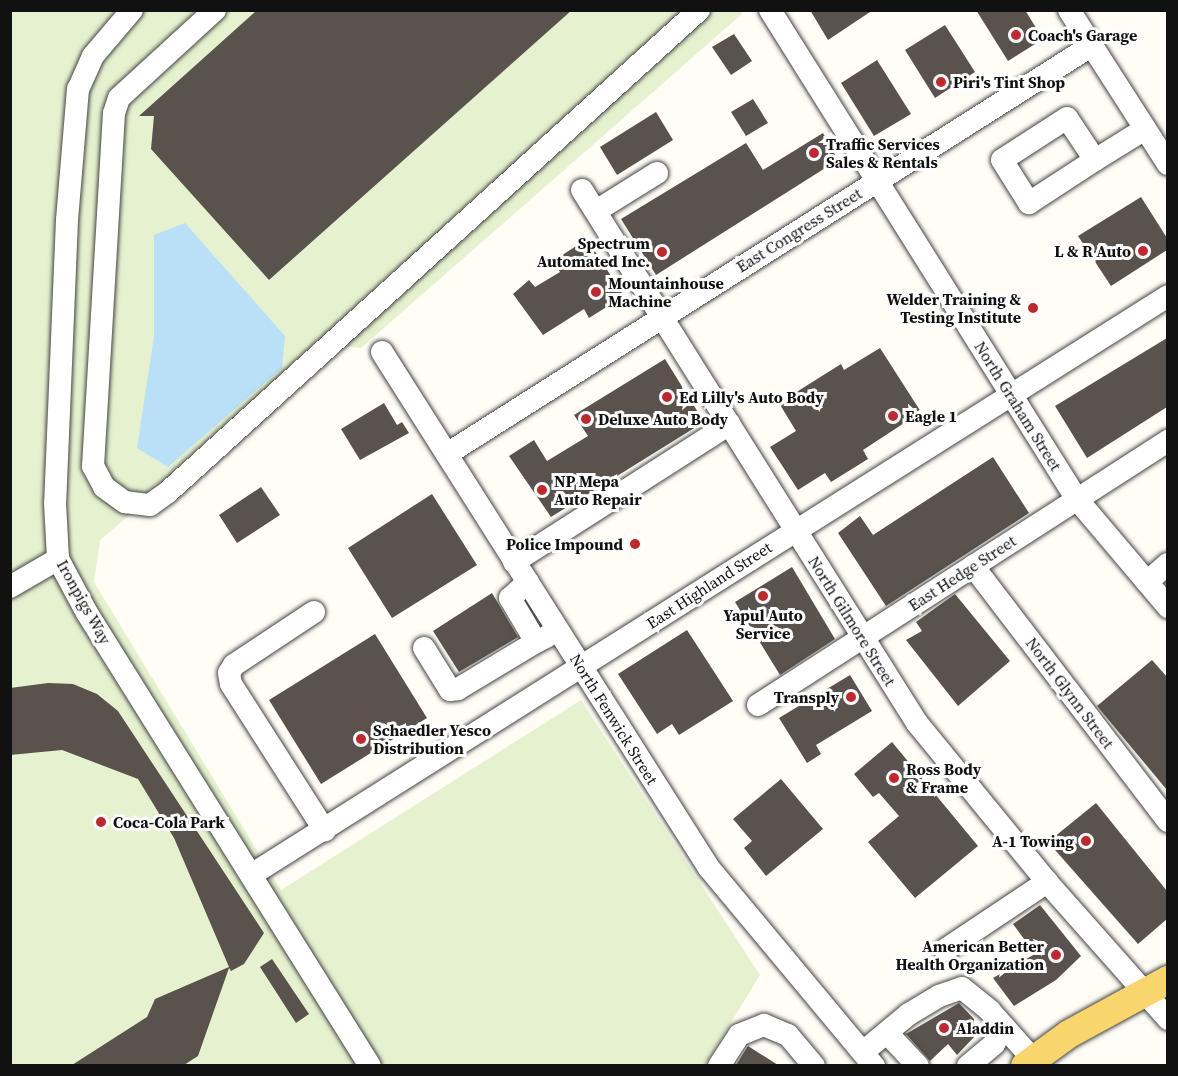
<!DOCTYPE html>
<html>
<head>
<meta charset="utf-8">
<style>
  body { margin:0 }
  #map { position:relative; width:1178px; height:1076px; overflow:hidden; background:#fffdf5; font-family:"Source Serif 4",serif }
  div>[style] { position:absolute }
  .pitch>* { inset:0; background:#e6f2cf }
  .water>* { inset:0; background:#b9e0f7 }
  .building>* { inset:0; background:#5a524d }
  .roads { filter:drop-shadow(0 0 2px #444) drop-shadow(0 0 2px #444) }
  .minor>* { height:22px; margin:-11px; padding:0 11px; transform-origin:11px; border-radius:11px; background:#fff }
  .major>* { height:28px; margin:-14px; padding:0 14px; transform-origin:14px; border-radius:14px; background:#f9d66b }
  .dots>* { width:16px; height:16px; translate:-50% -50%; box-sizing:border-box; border:3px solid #fff; border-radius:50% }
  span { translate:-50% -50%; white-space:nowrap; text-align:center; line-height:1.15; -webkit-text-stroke:6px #fff; paint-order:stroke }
  .poi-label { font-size:16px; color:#111; font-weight:700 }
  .left { translate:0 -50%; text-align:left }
  .right { translate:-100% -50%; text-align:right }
  .street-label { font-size:16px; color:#111 }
  .frame { position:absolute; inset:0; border:12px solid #111; pointer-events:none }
</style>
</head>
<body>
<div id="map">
  <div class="pitch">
    <i style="clip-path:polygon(10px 11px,741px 11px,742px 14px,361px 348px,332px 345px,100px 540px,94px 582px,281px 890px,581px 700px,760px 975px,705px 1065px,11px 1065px)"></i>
  </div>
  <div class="water">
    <i style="clip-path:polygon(185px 223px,285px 336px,282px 368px,168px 467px,137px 448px,154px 336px,154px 235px)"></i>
  </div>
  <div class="building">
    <i style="clip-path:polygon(257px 10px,572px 10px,269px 280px,151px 149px,154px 116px,139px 116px)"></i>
    <i style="clip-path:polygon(810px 10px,873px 10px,828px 40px)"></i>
    <i style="clip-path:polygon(976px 10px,1025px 10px,1043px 39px,1008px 61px)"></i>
    <i style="clip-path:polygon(945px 25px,975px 72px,935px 98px,905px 50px)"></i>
    <i style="clip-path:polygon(734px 34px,752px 61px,731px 75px,712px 47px)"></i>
    <i style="clip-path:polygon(877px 60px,911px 114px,874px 136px,841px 83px)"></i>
    <i style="clip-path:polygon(753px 99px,768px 123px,746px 136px,731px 112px)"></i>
    <i style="clip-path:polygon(656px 112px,673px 140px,617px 175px,600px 147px)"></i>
    <i style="clip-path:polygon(823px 133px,838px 160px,656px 275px,621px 219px,746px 143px,763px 170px)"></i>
    <i style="clip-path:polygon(1141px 197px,1167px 238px,1167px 250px,1111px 286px,1078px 236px)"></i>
    <i style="clip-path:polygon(587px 239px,624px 296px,589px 318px,584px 309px,543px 335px,513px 294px,529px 280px,535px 287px,560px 272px,553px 261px)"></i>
    <i style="clip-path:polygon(1167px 338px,1167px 407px,1087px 458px,1055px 406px)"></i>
    <i style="clip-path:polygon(880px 348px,921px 412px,863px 450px,868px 459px,831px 482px,825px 473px,798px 490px,770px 447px,796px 431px,779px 403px,841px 364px,844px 370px)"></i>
    <i style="clip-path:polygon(665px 359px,704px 422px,551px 517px,509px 456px,534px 440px,547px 461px,588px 436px,574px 415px)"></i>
    <i style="clip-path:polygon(384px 403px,397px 425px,402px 422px,409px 433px,360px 460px,341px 429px)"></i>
    <i style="clip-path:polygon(993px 457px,1029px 513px,886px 606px,838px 533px,860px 516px,873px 535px)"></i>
    <i style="clip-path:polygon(261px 487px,280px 515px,237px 543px,219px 515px)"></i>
    <i style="clip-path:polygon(432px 494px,477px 565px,392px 618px,348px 548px)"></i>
    <i style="clip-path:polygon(792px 567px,835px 639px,780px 675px,735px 602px)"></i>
    <i style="clip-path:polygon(492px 593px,518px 637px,459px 672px,433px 631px)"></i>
    <i style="clip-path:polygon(955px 594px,1010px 661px,958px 706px,906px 640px,922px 631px,916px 622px)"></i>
    <i style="clip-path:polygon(687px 630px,733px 701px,679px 735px,672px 724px,657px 734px,618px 674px)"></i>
    <i style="clip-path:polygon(375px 634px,427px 718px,321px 784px,269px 700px)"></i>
    <i style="clip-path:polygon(1152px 660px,1167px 677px,1167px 790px,1097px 706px)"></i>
    <i style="clip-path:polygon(850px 675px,872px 711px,816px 745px,821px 754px,807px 763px,779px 718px)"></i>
    <i style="clip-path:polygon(48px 683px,73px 684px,97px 694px,118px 711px,264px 933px,244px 964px,231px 971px,229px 968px,198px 1056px,184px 1065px,72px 1065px,147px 1017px,155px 999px,229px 967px,174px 838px,138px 779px,62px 750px,10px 755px,10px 688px)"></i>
    <i style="clip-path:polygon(892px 742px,978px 846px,915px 898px,868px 842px,899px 816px,879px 793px,873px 797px,854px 774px)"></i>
    <i style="clip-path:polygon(781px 779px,823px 829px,766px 876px,744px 848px,752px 841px,733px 819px)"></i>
    <i style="clip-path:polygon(1096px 803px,1167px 891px,1167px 919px,1138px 944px,1048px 842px)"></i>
    <i style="clip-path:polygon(1040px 905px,1081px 956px,1056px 980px,1014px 1006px,993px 978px,1035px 954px,1013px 924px)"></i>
    <i style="clip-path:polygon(272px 959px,309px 1014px,296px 1023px,260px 967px)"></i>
    <i style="clip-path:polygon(959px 1003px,974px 1019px,974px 1037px,957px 1055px,948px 1044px,930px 1061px,906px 1034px)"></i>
    <i style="clip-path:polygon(748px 1046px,778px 1065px,736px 1065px)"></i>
  </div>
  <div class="roads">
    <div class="minor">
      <i style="left:132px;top:10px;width:60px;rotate:130.3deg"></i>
      <i style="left:93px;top:56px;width:36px;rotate:114deg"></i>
      <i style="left:78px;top:89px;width:131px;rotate:94.8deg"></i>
      <i style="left:67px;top:220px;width:283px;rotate:92.4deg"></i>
      <i style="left:55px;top:503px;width:56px;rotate:86.9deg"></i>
      <i style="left:58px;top:559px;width:61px;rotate:61.8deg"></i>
      <i style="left:87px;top:613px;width:534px;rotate:58.01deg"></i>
      <i style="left:215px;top:10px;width:130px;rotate:137.5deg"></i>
      <i style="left:119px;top:98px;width:16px;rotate:108deg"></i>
      <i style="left:114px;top:113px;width:354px;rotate:93.4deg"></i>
      <i style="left:93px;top:466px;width:24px;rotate:62deg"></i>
      <i style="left:104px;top:487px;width:26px;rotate:36deg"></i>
      <i style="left:125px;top:502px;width:25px;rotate:7deg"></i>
      <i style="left:150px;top:505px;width:22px;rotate:-36deg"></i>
      <i style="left:168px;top:492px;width:717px;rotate:-42.23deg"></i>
      <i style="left:770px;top:10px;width:576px;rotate:57.91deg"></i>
      <i style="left:1076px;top:498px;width:143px;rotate:49.8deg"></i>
      <i style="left:1069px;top:10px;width:183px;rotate:57.3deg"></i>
      <i style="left:1095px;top:160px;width:50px;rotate:-123.7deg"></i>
      <i style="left:1067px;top:118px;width:77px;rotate:147.1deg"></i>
      <i style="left:1002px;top:160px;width:51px;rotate:57.9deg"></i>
      <i style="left:1029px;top:203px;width:79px;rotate:-33.1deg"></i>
      <i style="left:1095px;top:160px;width:59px;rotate:-31.8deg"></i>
      <i style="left:582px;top:190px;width:630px;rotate:57.85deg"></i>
      <i style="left:917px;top:723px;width:205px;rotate:50.7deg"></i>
      <i style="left:1047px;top:882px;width:183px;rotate:48.5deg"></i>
      <i style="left:596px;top:211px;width:72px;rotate:-31.9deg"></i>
      <i style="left:382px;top:352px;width:611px;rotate:57.64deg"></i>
      <i style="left:709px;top:868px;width:258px;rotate:50.2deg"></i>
      <i style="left:447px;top:454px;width:762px;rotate:-32.36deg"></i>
      <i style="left:514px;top:562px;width:256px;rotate:-32.6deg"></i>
      <i style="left:973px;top:566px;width:321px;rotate:52.6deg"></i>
      <i style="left:528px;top:582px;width:24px;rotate:138deg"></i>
      <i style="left:510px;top:598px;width:51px;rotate:59.4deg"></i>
      <i style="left:536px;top:642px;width:13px;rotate:-27deg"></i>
      <i style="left:1147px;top:582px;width:28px;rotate:-41deg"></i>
      <i style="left:10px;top:587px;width:56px;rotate:-30.3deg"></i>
      <i style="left:314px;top:612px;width:96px;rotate:146.5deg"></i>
      <i style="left:234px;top:665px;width:9px;rotate:122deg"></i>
      <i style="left:229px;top:673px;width:11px;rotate:80deg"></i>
      <i style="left:231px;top:684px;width:174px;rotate:57.4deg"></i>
      <i style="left:424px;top:648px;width:49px;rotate:58.2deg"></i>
      <i style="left:450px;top:690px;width:8px;rotate:-7deg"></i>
      <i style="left:458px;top:689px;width:91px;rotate:-31.1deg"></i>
      <i style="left:758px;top:705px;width:488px;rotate:-32.8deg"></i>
      <i style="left:251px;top:875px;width:1084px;rotate:-32.27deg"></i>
      <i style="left:945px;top:950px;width:123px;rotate:-33.7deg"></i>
      <i style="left:887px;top:1033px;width:45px;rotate:46.8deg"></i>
      <i style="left:863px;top:1052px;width:60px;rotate:-39.6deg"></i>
      <i style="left:909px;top:1014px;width:35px;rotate:-31deg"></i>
      <i style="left:939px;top:996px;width:24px;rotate:-19deg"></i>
      <i style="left:962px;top:988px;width:36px;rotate:39deg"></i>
      <i style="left:990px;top:1011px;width:74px;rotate:48.3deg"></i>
      <i style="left:719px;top:1066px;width:37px;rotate:-57deg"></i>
      <i style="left:739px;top:1035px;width:27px;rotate:-22deg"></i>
      <i style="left:764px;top:1025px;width:26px;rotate:23deg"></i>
      <i style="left:788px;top:1035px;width:40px;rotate:50deg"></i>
      <i style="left:968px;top:1066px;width:34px;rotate:-40deg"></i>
      <i style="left:994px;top:1044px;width:20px;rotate:-60deg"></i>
    </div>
    <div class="major">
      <i style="left:1025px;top:1066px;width:54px;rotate:-36deg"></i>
      <i style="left:1069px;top:1034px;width:113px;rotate:-28.6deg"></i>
    </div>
  </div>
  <div class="dots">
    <i style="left:1016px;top:35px;background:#c4262e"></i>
    <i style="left:941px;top:82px;background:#c4262e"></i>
    <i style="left:814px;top:153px;background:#c4262e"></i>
    <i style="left:1143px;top:251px;background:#c4262e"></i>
    <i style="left:662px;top:252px;background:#c4262e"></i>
    <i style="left:596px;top:292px;background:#c4262e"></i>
    <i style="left:1033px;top:308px;background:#c4262e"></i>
    <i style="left:667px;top:397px;background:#c4262e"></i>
    <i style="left:893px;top:416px;background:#c4262e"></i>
    <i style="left:586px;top:419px;background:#c4262e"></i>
    <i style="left:542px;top:490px;background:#c4262e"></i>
    <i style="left:635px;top:544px;background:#c4262e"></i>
    <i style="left:763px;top:596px;background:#c4262e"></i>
    <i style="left:851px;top:697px;background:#c4262e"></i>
    <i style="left:361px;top:739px;background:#c4262e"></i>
    <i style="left:894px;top:778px;background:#c4262e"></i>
    <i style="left:101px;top:822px;background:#c4262e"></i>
    <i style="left:1086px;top:841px;background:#c4262e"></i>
    <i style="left:1056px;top:955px;background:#c4262e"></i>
    <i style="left:944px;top:1028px;background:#c4262e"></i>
  </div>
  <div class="poi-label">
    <span class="left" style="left:1028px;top:35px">Coach's Garage</span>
    <span class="left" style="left:953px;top:82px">Piri's Tint Shop</span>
    <span class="left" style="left:826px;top:153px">Traffic Services<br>Sales &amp; Rentals</span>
    <span class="right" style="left:650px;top:252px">Spectrum<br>Automated Inc.</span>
    <span class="right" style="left:1131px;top:251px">L &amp; R Auto</span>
    <span class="left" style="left:608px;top:292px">Mountainhouse<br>Machine</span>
    <span class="right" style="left:1021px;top:308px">Welder Training &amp;<br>Testing Institute</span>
    <span class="left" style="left:679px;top:397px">Ed Lilly's Auto Body</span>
    <span class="left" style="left:905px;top:416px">Eagle 1</span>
    <span class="left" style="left:598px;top:419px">Deluxe Auto Body</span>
    <span class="left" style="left:554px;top:490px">NP Mepa<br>Auto Repair</span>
    <span class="right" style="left:623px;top:544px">Police Impound</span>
    <span style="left:763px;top:624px">Yapul Auto<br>Service</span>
    <span class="right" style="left:839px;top:697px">Transply</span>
    <span class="left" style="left:373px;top:739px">Schaedler Yesco<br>Distribution</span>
    <span class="left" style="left:906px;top:778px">Ross Body<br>&amp; Frame</span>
    <span class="left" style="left:113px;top:822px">Coca-Cola Park</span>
    <span class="right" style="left:1074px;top:841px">A-1 Towing</span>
    <span class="right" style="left:1044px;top:955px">American Better<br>Health Organization</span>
    <span class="left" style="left:956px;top:1028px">Aladdin</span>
  </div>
  <div class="street-label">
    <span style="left:799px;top:230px;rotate:-32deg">East Congress Street</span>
    <span style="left:1018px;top:406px;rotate:58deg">North Graham Street</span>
    <span style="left:962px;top:573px;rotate:-33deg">East Hedge Street</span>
    <span style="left:709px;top:585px;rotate:-33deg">East Highland Street</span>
    <span style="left:84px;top:602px;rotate:61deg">Ironpigs Way</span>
    <span style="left:852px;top:621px;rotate:58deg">North Gilmore Street</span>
    <span style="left:1070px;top:693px;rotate:53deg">North Glynn Street</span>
    <span style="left:614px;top:719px;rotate:58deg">North Fenwick Street</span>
  </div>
  <div class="frame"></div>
</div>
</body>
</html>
